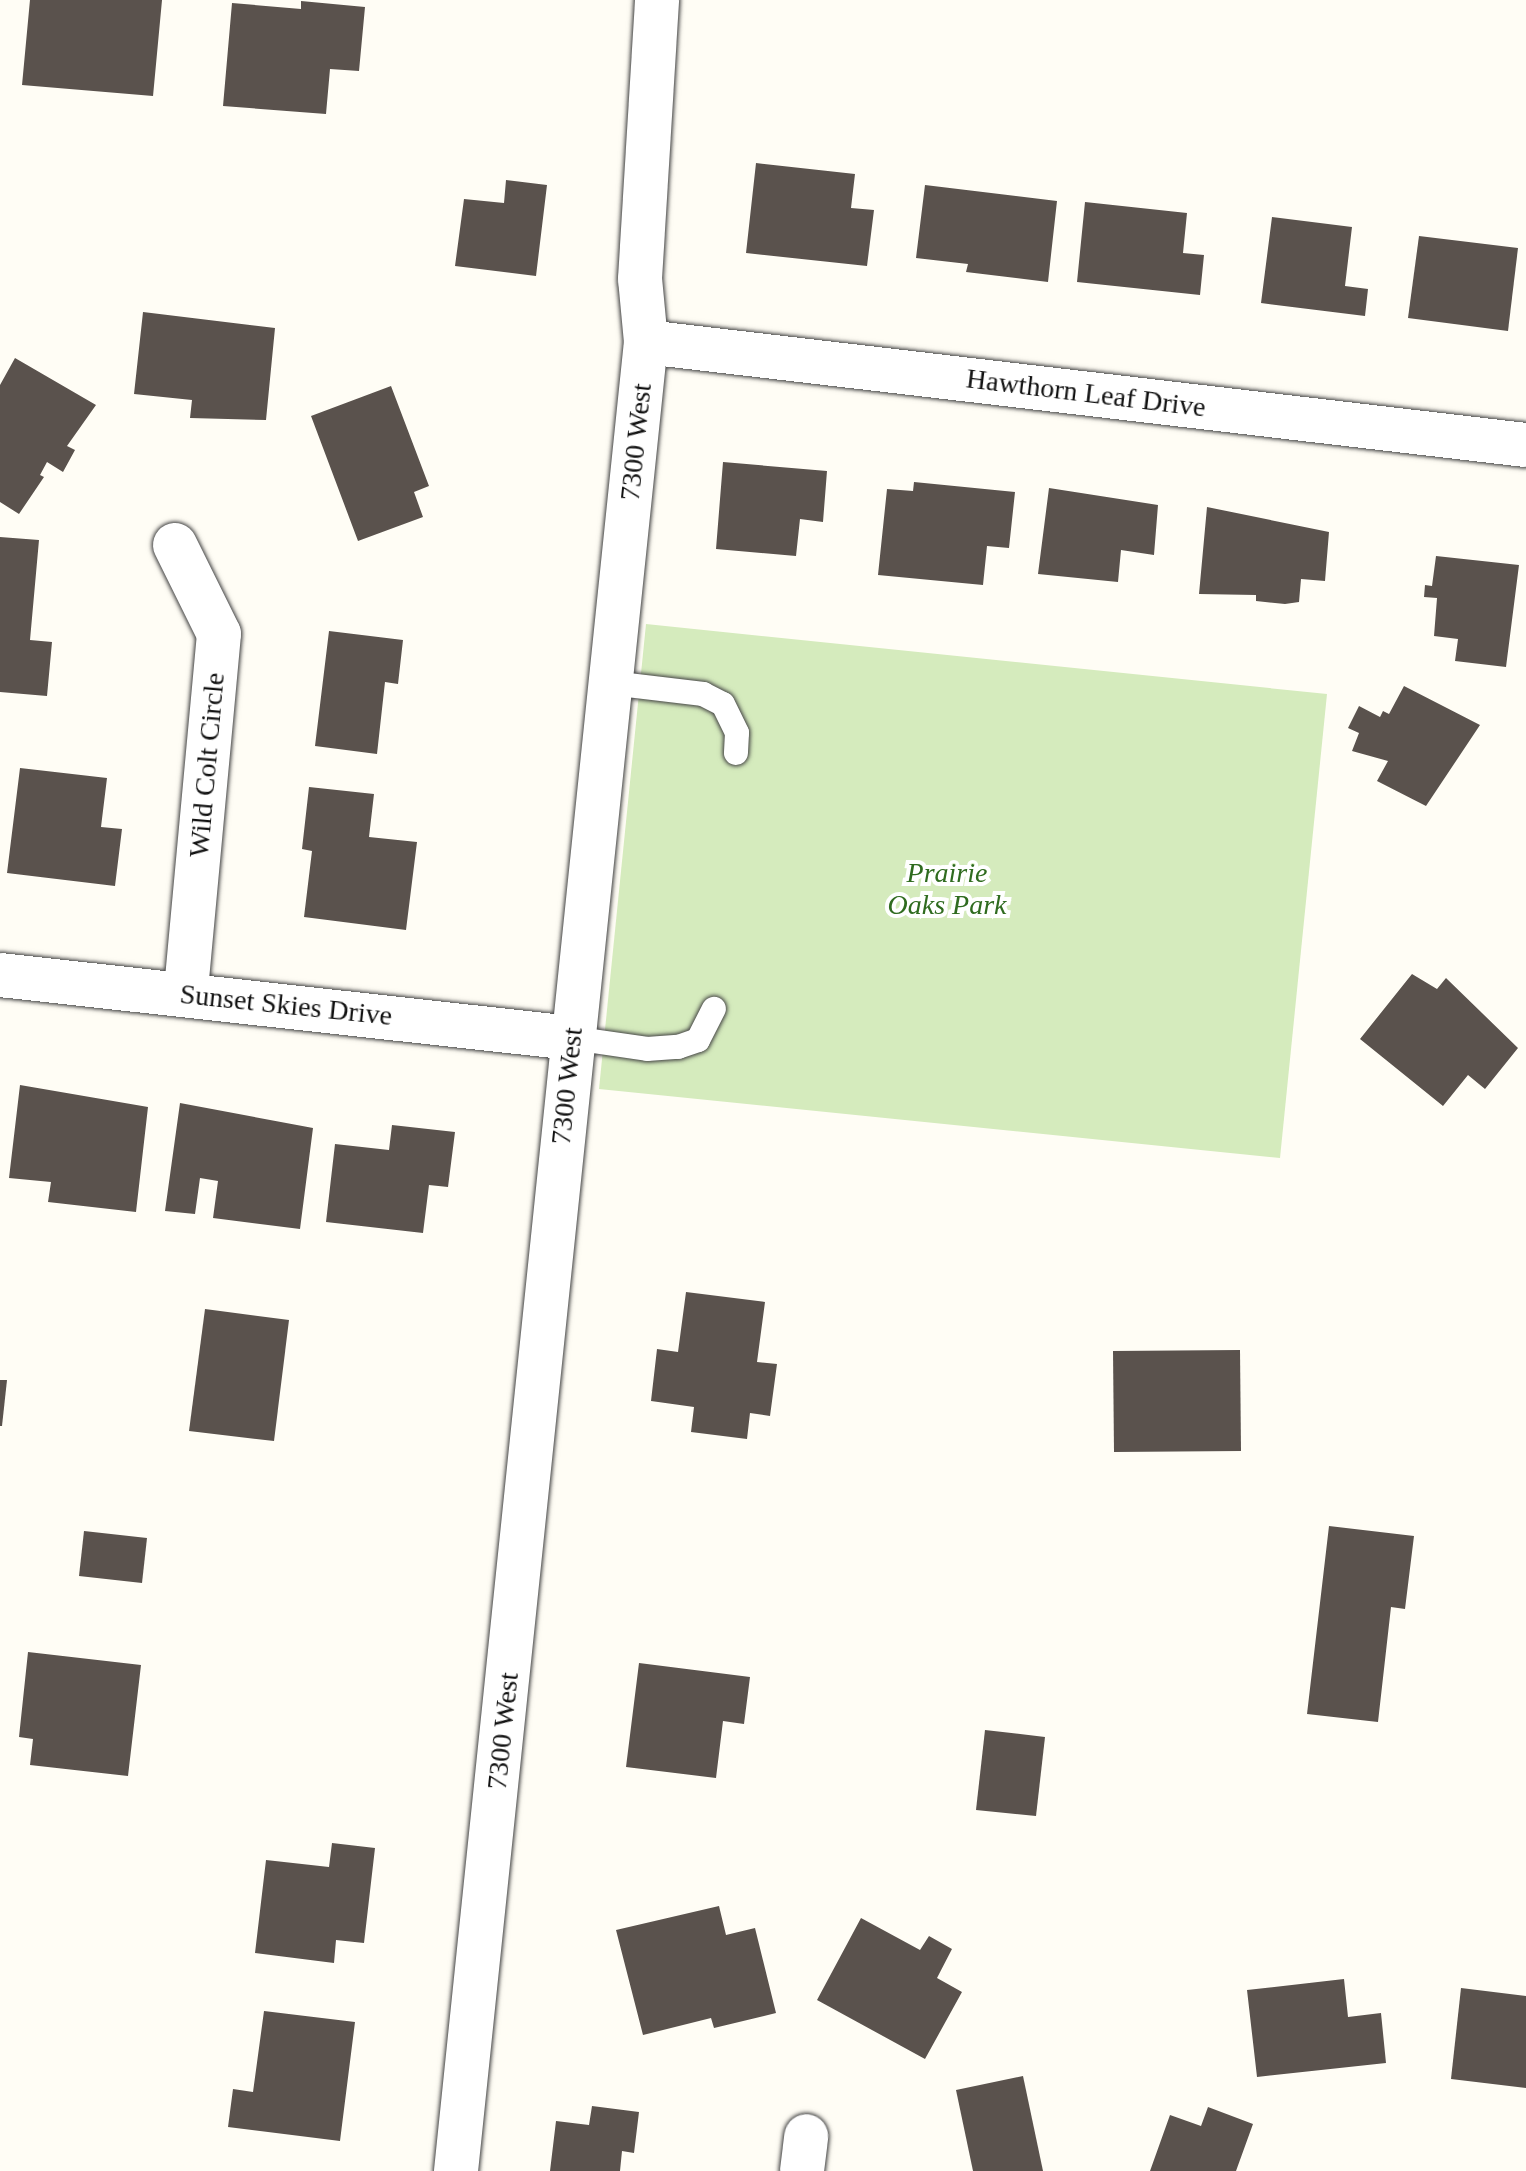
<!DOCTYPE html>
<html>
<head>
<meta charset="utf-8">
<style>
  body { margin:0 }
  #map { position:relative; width:1526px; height:2171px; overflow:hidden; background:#fffdf5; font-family:Georgia,serif }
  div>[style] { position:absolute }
  .green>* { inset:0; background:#d5ebbd }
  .building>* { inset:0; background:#5a524d }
  .roads { filter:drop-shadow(0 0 2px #444) drop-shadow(0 0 2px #444) }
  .service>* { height:24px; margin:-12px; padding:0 12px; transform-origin:12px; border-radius:12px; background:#fff }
  .minor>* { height:44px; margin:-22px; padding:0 22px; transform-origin:22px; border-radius:22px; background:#fff }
  .tertiary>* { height:44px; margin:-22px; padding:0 22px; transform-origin:22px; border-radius:22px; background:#fff }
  span { translate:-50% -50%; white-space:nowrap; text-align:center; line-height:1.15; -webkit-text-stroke:8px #fff; paint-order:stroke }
  .street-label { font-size:28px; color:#111 }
  .park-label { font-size:28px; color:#2f6b1f; font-style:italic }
</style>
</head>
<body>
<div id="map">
  <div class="green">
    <i style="clip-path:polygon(646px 624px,1327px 694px,1280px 1158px,599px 1089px)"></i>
  </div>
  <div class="building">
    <i style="clip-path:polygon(30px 0,162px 0,153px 96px,22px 85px)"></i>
    <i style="clip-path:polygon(301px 1px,365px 7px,359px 71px,330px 69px,326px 114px,223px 106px,232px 3px,301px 9px)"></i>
    <i style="clip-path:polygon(756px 163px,855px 174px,851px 208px,874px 210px,867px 266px,746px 253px)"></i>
    <i style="clip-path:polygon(506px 180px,547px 185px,536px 276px,455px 266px,464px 199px,504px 203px)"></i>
    <i style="clip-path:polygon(925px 185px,1057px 201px,1048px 282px,966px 272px,968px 264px,916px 258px)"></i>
    <i style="clip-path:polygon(1085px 202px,1187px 213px,1183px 253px,1204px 255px,1200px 295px,1077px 282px)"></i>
    <i style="clip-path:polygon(1272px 217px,1352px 227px,1345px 286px,1368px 289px,1365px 316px,1261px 303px)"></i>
    <i style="clip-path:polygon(1419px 236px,1518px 248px,1508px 331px,1408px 318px)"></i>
    <i style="clip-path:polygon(143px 312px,275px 328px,266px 420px,190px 418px,192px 400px,134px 394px)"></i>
    <i style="clip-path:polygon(15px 358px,96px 405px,67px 446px,75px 450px,63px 472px,47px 462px,40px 475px,44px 477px,19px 514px,0 502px,0 385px)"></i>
    <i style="clip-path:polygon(391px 386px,429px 486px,414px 492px,423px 517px,358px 541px,311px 416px)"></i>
    <i style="clip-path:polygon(723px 462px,827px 471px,823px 522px,800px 519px,796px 556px,716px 549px)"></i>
    <i style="clip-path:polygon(914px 482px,1015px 492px,1009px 548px,987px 546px,983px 585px,878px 575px,887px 489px,913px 491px)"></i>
    <i style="clip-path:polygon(1049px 488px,1158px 505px,1154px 555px,1121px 550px,1118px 582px,1038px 574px)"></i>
    <i style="clip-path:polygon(1207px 507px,1329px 532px,1325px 581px,1301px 579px,1299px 602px,1285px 604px,1256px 601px,1256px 595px,1199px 594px)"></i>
    <i style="clip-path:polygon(0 537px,39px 540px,30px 640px,52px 642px,47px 696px,0 692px)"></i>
    <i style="clip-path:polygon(1436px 556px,1519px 565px,1506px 667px,1455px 661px,1458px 639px,1434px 636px,1437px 598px,1424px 597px,1425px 585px,1432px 586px)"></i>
    <i style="clip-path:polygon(329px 631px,403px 640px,398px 684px,385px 682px,377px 754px,315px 746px)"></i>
    <i style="clip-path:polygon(1404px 686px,1480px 725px,1426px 806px,1377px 781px,1388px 761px,1352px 751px,1359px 733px,1348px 728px,1359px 706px,1380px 717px,1383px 711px,1389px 714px)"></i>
    <i style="clip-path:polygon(20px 768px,107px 778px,101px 827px,122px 829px,115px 886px,7px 873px)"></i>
    <i style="clip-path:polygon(309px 787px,374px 794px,369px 837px,417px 842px,406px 930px,304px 917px,312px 851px,302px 849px)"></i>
    <i style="clip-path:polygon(1412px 974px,1437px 989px,1446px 978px,1518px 1048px,1485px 1089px,1468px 1075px,1443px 1106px,1360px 1039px)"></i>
    <i style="clip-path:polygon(20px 1085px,148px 1107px,136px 1212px,48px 1202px,51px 1182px,9px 1178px)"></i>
    <i style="clip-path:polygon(180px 1103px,313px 1128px,300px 1229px,213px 1218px,218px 1181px,200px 1178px,195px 1214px,165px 1211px)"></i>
    <i style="clip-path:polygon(392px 1125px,455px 1132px,448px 1187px,429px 1185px,423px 1233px,326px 1222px,335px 1144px,389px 1150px)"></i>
    <i style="clip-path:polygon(686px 1292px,765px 1302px,757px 1362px,777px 1364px,770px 1416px,750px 1413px,747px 1439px,691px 1432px,694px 1407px,651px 1401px,657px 1349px,678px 1352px)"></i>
    <i style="clip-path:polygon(205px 1309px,289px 1320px,274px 1441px,189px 1431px)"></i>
    <i style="clip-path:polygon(1240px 1350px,1241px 1451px,1114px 1452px,1113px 1351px)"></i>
    <i style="clip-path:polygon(0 1380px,7px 1380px,2px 1426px,0 1426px)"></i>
    <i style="clip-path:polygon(1329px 1526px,1414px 1536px,1405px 1609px,1391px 1607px,1378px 1722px,1307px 1714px)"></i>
    <i style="clip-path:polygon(84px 1531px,147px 1538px,142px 1583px,79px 1576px)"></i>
    <i style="clip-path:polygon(28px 1652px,141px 1665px,128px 1776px,30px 1765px,33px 1739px,19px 1737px)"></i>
    <i style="clip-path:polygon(639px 1663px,750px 1677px,744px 1724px,723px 1721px,716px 1778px,626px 1767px)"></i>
    <i style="clip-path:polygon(985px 1730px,1045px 1737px,1036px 1816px,976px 1810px)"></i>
    <i style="clip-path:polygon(332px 1843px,375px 1848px,364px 1943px,336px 1940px,334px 1963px,255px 1953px,266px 1860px,329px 1867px)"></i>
    <i style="clip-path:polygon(719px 1906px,726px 1935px,755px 1928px,776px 2013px,714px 2028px,711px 2018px,643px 2035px,616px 1930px)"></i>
    <i style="clip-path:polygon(861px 1918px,920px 1950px,929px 1936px,952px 1949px,937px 1978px,962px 1992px,925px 2059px,817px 2000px)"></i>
    <i style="clip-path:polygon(1344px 1979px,1348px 2017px,1381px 2013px,1386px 2063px,1257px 2077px,1247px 1990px)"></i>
    <i style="clip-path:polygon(1461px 1988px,1526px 1996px,1526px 2088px,1451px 2079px)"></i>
    <i style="clip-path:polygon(264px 2011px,355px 2022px,340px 2141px,228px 2127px,233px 2089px,253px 2092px)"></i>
    <i style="clip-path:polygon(1023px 2076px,1043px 2171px,973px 2171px,956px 2090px)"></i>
    <i style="clip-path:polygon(592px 2106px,639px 2112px,634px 2153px,622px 2151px,620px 2171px,550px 2171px,556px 2121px,589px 2125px)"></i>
    <i style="clip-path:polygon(1208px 2107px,1253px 2124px,1236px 2171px,1150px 2171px,1170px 2115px,1201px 2126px)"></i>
  </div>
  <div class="roads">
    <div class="service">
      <i style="left:611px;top:683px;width:93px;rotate:6.8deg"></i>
      <i style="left:703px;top:694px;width:22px;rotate:27deg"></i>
      <i style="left:723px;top:704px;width:32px;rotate:64deg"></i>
      <i style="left:737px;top:733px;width:20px;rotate:93deg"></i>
      <i style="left:572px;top:1038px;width:76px;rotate:8.3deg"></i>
      <i style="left:647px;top:1049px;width:31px;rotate:-4deg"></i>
      <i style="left:678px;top:1047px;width:21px;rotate:-19deg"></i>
      <i style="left:698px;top:1040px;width:35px;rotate:-63deg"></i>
    </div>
    <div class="minor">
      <i style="left:646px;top:342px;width:886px;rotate:6.68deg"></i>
      <i style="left:175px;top:545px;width:99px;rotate:63.7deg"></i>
      <i style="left:219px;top:634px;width:361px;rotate:95.3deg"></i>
      <i style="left:0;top:975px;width:575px;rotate:6.29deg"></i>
      <i style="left:802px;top:2171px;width:35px;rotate:-83deg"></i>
    </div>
    <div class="tertiary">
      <i style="left:456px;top:2171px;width:1839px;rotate:-84.07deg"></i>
      <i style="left:646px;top:342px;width:63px;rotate:-95.4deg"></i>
      <i style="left:640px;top:279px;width:280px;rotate:-86.5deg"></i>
    </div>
  </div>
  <div class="street-label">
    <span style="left:1086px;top:393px;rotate:7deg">Hawthorn Leaf Drive</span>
    <span style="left:636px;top:442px;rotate:-84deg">7300 West</span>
    <span style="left:207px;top:765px;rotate:-85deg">Wild Colt Circle</span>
    <span style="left:286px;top:1005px;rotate:6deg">Sunset Skies Drive</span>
    <span style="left:567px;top:1086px;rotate:-84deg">7300 West</span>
    <span style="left:503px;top:1731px;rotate:-84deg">7300 West</span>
  </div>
  <div class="park-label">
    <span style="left:947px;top:889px">Prairie<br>Oaks Park</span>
  </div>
</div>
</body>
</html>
